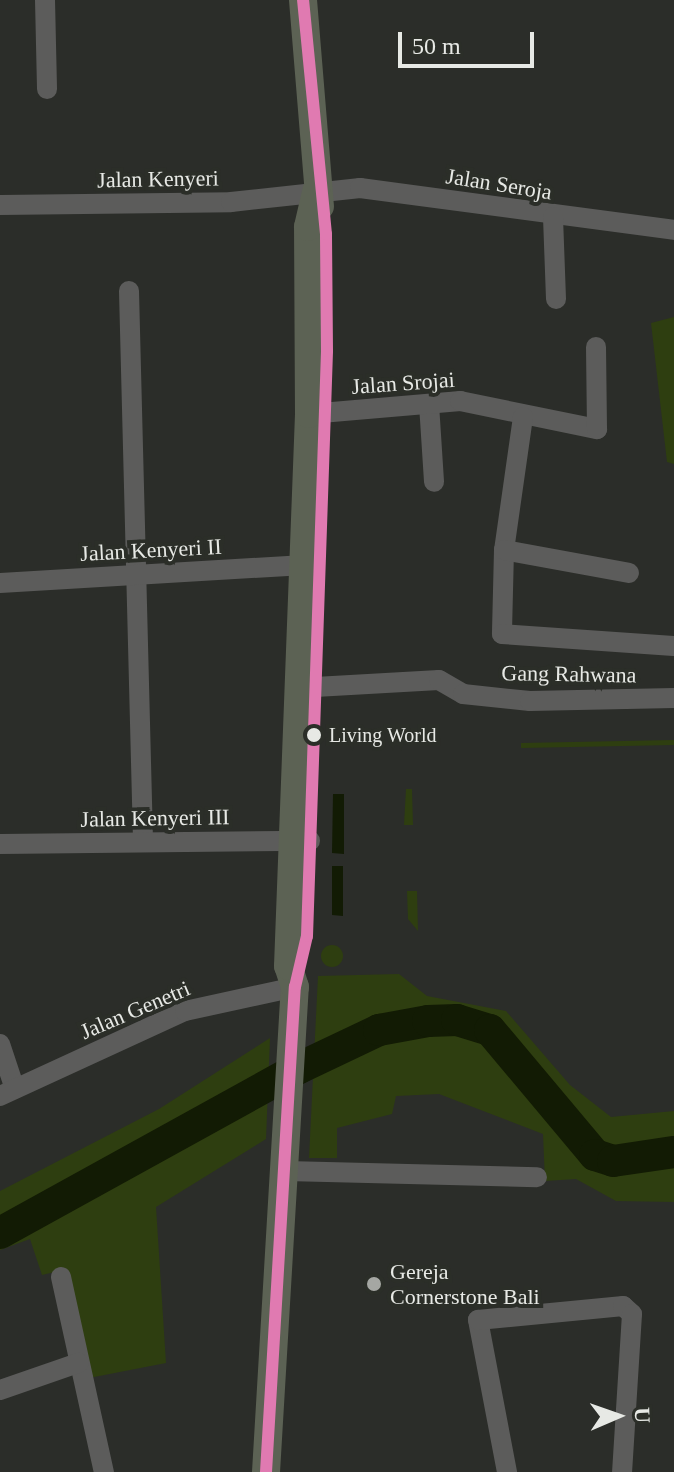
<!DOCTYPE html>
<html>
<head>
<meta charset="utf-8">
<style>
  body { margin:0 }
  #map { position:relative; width:674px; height:1472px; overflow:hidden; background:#2b2d29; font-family:"Times New Roman",serif }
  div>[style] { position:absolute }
  .green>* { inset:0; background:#2e3e10 }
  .round { border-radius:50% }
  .water>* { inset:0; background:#121b04 }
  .river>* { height:32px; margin:-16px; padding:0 16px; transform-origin:16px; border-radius:16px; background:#121b04 }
  .minor>* { height:20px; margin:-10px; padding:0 10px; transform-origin:10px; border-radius:10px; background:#5c5c5b }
  .highway>* { height:28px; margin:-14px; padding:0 14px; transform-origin:14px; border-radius:14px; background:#5c6254 }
  .bus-1>* { height:12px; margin:-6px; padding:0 6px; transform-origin:6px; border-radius:6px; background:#e07ab1 }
  .dots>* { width:22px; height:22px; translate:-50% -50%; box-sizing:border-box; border:4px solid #2b2e28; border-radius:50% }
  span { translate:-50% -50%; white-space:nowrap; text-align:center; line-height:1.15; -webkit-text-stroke:8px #2b2e28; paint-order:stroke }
  .bus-label { font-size:20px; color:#e7e9e5 }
  .left { translate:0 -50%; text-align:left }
  .street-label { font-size:22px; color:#e7e9e5 }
  .poi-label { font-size:22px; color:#e7e9e5 }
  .north { position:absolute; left:578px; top:1376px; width:80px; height:80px; -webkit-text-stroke:6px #2b2e28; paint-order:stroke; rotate:88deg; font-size:22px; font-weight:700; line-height:32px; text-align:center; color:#e7e9e5 }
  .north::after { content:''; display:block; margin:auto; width:28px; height:36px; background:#e7e9e5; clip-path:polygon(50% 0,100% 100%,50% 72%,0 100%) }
  .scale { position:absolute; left:398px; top:32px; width:136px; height:36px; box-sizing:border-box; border:4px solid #e7e9e5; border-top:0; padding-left:10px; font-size:24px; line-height:28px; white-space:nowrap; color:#e7e9e5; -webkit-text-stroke:6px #2b2e28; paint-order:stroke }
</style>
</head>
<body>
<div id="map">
  <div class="green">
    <i style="clip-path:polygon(674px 317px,674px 464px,667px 462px,651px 323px)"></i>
    <i style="clip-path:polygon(674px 740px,674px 745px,521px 748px,521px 743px)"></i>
    <i style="clip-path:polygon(406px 789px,412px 789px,413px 825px,404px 825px)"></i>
    <i style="clip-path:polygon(407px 891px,417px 891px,418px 931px,408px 919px)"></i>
    <i class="round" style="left:321px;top:945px;width:22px;height:22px"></i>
    <i style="clip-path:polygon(399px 974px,427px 996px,506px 1011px,570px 1085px,611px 1117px,674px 1111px,674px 1202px,616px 1201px,576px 1179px,545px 1181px,543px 1134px,439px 1094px,396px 1096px,392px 1114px,337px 1128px,337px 1158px,309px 1158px,318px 976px)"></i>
    <i style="clip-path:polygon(270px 1038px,266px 1139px,156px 1207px,166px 1363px,89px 1378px,67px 1269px,42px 1275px,30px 1239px,0 1250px,0 1191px,159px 1109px)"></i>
  </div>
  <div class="water">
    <i style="clip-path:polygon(333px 794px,344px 794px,344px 854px,332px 853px)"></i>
    <i style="clip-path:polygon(332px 866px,343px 866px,343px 916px,332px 915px)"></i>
  </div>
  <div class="river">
    <i style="left:0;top:1233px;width:342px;rotate:-28.9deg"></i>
    <i style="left:299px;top:1068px;width:89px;rotate:-25.4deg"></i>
    <i style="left:379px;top:1030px;width:50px;rotate:-10.4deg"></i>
    <i style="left:428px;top:1021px;width:29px;rotate:-2deg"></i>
    <i style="left:457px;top:1020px;width:34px;rotate:17deg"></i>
    <i style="left:490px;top:1030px;width:163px;rotate:50deg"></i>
    <i style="left:595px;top:1155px;width:19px;rotate:18deg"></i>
    <i style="left:613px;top:1161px;width:62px;rotate:-8.4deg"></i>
  </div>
  <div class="minor">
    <i style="left:45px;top:0;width:89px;rotate:88.7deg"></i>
    <i style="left:0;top:205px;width:231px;rotate:-0.7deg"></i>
    <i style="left:231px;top:202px;width:130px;rotate:-6.2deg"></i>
    <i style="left:360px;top:188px;width:317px;rotate:7.6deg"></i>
    <i style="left:553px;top:217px;width:82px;rotate:87.9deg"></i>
    <i style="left:129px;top:291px;width:550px;rotate:88.54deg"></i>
    <i style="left:429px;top:404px;width:78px;rotate:86.3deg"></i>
    <i style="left:309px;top:414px;width:152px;rotate:-4.9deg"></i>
    <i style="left:460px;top:401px;width:140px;rotate:11.6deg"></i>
    <i style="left:597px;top:429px;width:82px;rotate:-90.7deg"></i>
    <i style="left:523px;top:417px;width:134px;rotate:98.1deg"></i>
    <i style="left:504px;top:550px;width:84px;rotate:91.4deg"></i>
    <i style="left:502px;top:634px;width:172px;rotate:4deg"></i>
    <i style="left:504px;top:550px;width:127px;rotate:10.4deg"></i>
    <i style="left:0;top:583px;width:305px;rotate:-3.4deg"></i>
    <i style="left:315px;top:687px;width:124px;rotate:-3.2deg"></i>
    <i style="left:439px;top:680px;width:28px;rotate:30deg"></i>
    <i style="left:463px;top:694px;width:67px;rotate:6deg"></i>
    <i style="left:530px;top:701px;width:144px;rotate:-1.2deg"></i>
    <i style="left:0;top:844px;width:310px;rotate:-0.6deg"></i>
    <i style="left:0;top:1044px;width:47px;rotate:71.6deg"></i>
    <i style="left:0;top:1096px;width:204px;rotate:-24.7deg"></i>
    <i style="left:185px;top:1011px;width:113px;rotate:-12.3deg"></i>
    <i style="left:286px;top:1171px;width:251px;rotate:1.4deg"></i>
    <i style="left:61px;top:1277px;width:200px;rotate:77.6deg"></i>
    <i style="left:0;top:1390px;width:83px;rotate:-19.1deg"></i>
    <i style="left:507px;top:1472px;width:155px;rotate:-100.8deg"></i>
    <i style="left:478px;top:1320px;width:146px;rotate:-5.5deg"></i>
    <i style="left:623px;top:1306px;width:12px;rotate:42deg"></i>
    <i style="left:632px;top:1314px;width:158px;rotate:93.6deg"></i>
  </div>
  <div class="highway">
    <i style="left:303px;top:0;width:207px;rotate:85.3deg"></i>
    <i style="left:266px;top:1472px;width:486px;rotate:-86.6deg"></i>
    <i style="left:295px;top:987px;width:22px;rotate:-108deg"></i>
    <i style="left:288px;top:966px;width:552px;rotate:-87.82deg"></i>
    <i style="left:309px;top:414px;width:187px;rotate:-90.3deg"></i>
    <i style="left:308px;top:227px;width:37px;rotate:-77deg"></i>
  </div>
  <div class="bus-1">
    <i style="left:266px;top:1472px;width:486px;rotate:-86.6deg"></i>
    <i style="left:295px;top:987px;width:52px;rotate:-76.8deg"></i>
    <i style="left:307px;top:936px;width:585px;rotate:-88.04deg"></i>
    <i style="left:327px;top:351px;width:117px;rotate:-90.5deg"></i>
    <i style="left:326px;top:234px;width:235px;rotate:-95.6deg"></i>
  </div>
  <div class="dots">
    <i style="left:314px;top:735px;background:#e7e9e5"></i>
    <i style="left:374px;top:1284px;background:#a5a7a3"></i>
  </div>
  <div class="bus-label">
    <span class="left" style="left:329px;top:735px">Living World</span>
  </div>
  <div class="street-label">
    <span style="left:158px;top:179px;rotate:-1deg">Jalan Kenyeri</span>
    <span style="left:499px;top:184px;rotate:9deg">Jalan Seroja</span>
    <span style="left:403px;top:383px;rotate:-4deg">Jalan Srojai</span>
    <span style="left:151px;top:550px;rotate:-3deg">Jalan Kenyeri II</span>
    <span style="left:569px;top:674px;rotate:1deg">Gang Rahwana</span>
    <span style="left:155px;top:818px;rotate:-1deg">Jalan Kenyeri III</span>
    <span style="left:135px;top:1010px;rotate:-23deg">Jalan Genetri</span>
  </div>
  <div class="poi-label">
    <span class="left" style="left:390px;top:1284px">Gereja<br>Cornerstone Bali</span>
  </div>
  <div class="north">U</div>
  <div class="scale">50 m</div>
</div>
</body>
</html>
